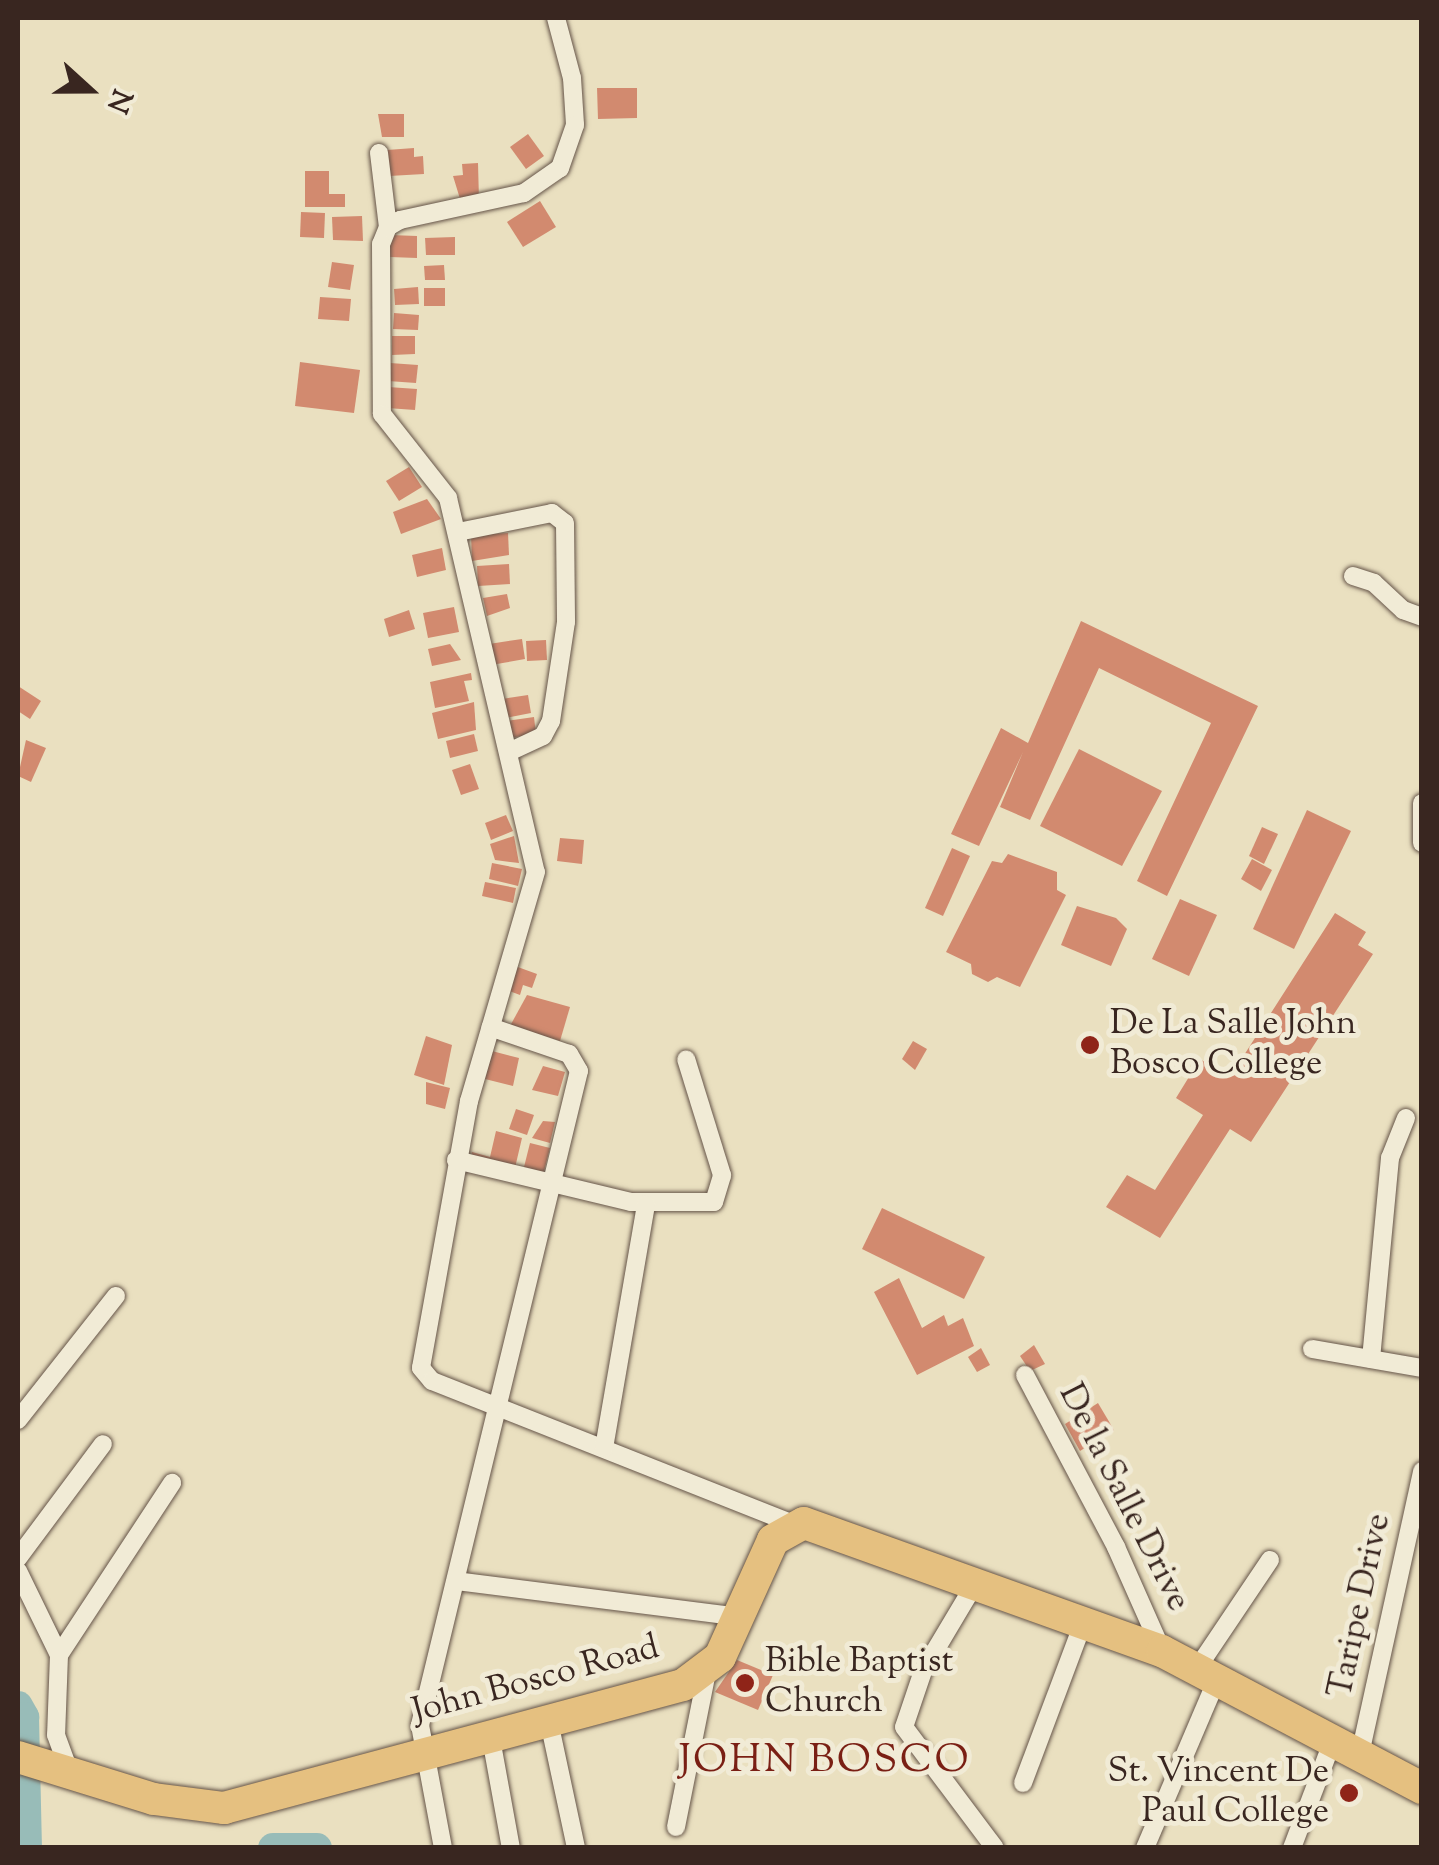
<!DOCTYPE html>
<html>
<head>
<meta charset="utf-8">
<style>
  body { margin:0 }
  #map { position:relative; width:1439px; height:1865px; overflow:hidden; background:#eae0c0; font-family:"Sorts Mill Goudy",serif }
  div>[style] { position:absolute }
  .river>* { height:30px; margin:-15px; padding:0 15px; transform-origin:15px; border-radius:15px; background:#98bcb8 }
  .building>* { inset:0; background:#d28a6f }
  .roads { filter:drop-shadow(0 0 2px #655448) drop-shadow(0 0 2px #655448) }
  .street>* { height:18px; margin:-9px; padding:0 9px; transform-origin:9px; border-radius:9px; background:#f1ebd6 }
  .highway>* { height:32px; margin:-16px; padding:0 16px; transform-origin:16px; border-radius:16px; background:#e5c080 }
  .dots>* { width:28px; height:28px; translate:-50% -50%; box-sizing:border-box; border:5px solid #f1ebd6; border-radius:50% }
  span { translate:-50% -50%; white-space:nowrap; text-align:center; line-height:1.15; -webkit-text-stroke:10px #f1ebd6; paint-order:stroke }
  .poi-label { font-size:35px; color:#392620 }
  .left { translate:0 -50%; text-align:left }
  .right { translate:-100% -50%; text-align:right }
  .street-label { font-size:35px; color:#392620 }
  .quarter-label { font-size:40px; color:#7a1f14; letter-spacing:2.5px }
  .frame { position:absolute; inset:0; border:20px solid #392620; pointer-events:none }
  .north { position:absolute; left:40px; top:40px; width:100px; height:100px; -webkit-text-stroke:8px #f1ebd6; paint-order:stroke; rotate:111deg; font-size:28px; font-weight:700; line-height:40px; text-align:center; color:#392620 }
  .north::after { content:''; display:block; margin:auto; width:35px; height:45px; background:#392620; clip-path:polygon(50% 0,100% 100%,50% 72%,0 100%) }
</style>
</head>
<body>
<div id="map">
  <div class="river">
    <i style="left:18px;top:1706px;width:13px;rotate:61deg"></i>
    <i style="left:24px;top:1717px;width:131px;rotate:88.7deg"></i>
    <i style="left:273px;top:1848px;width:44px"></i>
  </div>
  <div class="building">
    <i style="clip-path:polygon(597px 88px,637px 88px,637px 118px,598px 119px)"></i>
    <i style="clip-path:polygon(378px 114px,404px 114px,404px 137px,382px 137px)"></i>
    <i style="clip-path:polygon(528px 134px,544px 156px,526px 169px,510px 147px)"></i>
    <i style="clip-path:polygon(414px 148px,414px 157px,423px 156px,424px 174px,389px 176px,387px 150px)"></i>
    <i style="clip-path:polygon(478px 163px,479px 200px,461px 202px,453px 176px,463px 175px,462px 164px)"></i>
    <i style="clip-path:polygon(305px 171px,329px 171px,329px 194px,345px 194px,345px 207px,305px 207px)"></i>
    <i style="clip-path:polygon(540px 201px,556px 227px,523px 247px,507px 222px)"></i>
    <i style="clip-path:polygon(301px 212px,325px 213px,324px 238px,300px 237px)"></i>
    <i style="clip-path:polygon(362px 216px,363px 241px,333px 240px,332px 217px)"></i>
    <i style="clip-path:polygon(390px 235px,417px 236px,417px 258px,390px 257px)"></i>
    <i style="clip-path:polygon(455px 237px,455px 255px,426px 255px,425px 238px)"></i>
    <i style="clip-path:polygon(332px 262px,354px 265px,350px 290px,328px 287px)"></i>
    <i style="clip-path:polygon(444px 265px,445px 280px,425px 280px,424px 266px)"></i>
    <i style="clip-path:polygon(418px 287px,419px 304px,395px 305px,394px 289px)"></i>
    <i style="clip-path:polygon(424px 288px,445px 288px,445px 306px,424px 306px)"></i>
    <i style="clip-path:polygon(320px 297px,351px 299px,349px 321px,318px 319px)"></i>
    <i style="clip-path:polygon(394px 313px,419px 315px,418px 330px,393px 329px)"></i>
    <i style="clip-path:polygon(392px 336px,415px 336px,415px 354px,392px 355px)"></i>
    <i style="clip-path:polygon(300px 362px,360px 370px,354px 413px,295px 406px)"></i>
    <i style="clip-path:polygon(390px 363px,418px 365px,416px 383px,388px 381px)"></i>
    <i style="clip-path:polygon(388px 387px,417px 389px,415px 410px,387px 408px)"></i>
    <i style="clip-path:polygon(409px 467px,422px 487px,399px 501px,386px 481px)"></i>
    <i style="clip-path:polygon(427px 499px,441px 519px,401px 534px,393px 512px)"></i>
    <i style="clip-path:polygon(508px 533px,509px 555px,472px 561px,471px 535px)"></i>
    <i style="clip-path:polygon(442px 548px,446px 570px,417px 577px,412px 555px)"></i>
    <i style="clip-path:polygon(509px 564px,510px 584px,478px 586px,477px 566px)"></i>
    <i style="clip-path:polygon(507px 594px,510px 608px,487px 616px,483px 598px)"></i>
    <i style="clip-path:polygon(454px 607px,459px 632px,428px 638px,423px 613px)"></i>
    <i style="clip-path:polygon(409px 610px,415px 629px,389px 637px,384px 619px)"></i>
    <i style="clip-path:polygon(1081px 621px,1258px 706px,1167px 896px,1137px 881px,1211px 723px,1099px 668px,1030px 820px,1000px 807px,1023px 752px,979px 846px,951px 834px,1001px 728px,1028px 743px)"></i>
    <i style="clip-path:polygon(522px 639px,525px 659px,491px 665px,489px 644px)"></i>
    <i style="clip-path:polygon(546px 640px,547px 660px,527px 661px,526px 641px)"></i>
    <i style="clip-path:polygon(450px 644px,461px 660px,432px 666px,428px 649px)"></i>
    <i style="clip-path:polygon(471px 673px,472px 680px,464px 681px,469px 701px,435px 708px,430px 682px)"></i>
    <i style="clip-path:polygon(18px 686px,41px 701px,30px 719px,18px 711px)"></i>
    <i style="clip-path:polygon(528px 695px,531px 713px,505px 718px,502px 699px)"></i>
    <i style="clip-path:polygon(474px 702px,476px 730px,438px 739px,432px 713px)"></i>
    <i style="clip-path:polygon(534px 717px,536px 734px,509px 738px,507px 721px)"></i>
    <i style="clip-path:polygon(474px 734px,478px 751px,450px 758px,446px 741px)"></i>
    <i style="clip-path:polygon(26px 740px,46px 748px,31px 782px,18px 776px)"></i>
    <i style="clip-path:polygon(1079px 749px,1162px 791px,1122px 866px,1040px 826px)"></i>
    <i style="clip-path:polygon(470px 764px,479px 789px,461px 795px,452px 770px)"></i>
    <i style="clip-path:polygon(1307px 810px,1351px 831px,1294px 949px,1253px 929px)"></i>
    <i style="clip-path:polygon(506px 815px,513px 831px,491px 840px,485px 823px)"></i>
    <i style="clip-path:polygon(1262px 827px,1278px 834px,1264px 864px,1249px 856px)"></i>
    <i style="clip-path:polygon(514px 836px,519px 863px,495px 860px,490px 844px)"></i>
    <i style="clip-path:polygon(560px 838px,584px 840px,582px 864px,557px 861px)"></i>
    <i style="clip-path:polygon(952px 848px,970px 856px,943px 916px,925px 908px)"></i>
    <i style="clip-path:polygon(1008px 854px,1057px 872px,1057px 890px,1066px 895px,1020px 987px,997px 977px,988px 982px,972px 974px,971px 964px,946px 952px,992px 861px,1002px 863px)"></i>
    <i style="clip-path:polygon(1252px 859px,1272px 870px,1261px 891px,1241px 879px)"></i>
    <i style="clip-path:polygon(492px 863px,522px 869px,518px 886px,489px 879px)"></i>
    <i style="clip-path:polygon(485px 882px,516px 888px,513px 903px,482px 896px)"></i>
    <i style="clip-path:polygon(1180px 899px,1217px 915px,1189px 976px,1152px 959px)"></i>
    <i style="clip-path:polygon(1077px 906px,1116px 918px,1127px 929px,1111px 966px,1061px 945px)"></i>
    <i style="clip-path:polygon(1335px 913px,1366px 932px,1358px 945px,1373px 954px,1251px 1142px,1230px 1129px,1160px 1238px,1106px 1207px,1127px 1175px,1155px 1190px,1203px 1115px,1176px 1098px,1200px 1059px,1230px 1077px)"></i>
    <i style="clip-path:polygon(515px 966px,537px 974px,532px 988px,523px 985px,520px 995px,507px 990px)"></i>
    <i style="clip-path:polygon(527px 995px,570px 1007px,560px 1041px,510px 1026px)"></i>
    <i style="clip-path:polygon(426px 1036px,452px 1045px,444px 1085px,414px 1075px)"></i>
    <i style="clip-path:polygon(913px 1041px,927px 1049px,915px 1070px,902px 1059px)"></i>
    <i style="clip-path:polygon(492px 1051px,519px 1058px,513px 1086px,485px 1079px)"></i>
    <i style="clip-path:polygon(543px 1066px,565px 1072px,558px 1096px,532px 1090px)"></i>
    <i style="clip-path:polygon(426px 1082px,450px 1088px,445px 1109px,426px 1104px)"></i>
    <i style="clip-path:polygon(516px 1109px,534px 1115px,527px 1135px,509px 1129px)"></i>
    <i style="clip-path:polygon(543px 1121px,555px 1122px,550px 1143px,532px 1138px)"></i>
    <i style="clip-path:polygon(496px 1131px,522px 1138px,514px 1172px,470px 1161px,472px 1152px,490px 1157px)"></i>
    <i style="clip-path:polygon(530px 1143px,550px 1148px,543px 1175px,523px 1171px)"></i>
    <i style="clip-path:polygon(882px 1208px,985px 1257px,964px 1299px,862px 1249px)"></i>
    <i style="clip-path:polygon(899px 1278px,922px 1328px,944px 1315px,948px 1326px,963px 1318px,974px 1346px,917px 1375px,874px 1292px)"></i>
    <i style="clip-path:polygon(1034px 1345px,1045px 1364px,1030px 1371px,1020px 1356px)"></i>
    <i style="clip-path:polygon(981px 1348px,990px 1365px,977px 1372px,968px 1357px)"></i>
    <i style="clip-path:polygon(1098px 1403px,1114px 1430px,1080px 1451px,1065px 1424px)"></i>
    <i style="clip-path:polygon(737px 1660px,773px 1675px,758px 1710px,715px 1692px)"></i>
  </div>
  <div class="roads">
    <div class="street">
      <i style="left:556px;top:18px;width:62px;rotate:75.1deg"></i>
      <i style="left:572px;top:78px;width:47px;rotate:86.3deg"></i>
      <i style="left:575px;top:125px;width:46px;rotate:109.2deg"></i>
      <i style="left:560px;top:168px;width:44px;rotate:145.2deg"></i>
      <i style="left:524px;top:193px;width:127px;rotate:167.7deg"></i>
      <i style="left:400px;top:220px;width:14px;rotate:150deg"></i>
      <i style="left:388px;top:227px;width:18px;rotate:112deg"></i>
      <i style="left:381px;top:244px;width:170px;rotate:89.7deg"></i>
      <i style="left:382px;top:414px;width:107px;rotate:51.8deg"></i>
      <i style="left:448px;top:498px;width:384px;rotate:76.8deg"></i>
      <i style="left:536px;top:872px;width:239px;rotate:106.3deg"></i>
      <i style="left:469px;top:1101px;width:271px;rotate:100.2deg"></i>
      <i style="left:421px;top:1368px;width:17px;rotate:50deg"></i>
      <i style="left:432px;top:1381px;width:388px;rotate:21.6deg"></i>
      <i style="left:379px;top:153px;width:75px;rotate:83.1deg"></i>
      <i style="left:458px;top:532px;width:96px;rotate:-11.4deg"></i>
      <i style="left:552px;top:513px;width:16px;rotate:38deg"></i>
      <i style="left:565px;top:523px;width:99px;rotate:89.4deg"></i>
      <i style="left:566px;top:622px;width:100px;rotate:98.6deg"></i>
      <i style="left:551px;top:721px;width:17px;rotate:118deg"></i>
      <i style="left:543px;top:736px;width:38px;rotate:155deg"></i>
      <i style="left:1353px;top:576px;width:22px;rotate:18deg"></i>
      <i style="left:1374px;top:583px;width:40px;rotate:43deg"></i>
      <i style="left:1403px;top:610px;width:20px;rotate:20deg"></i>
      <i style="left:1422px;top:803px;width:40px;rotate:90deg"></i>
      <i style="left:456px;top:1160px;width:180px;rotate:13.5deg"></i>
      <i style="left:631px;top:1202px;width:83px"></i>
      <i style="left:714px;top:1202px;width:28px;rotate:-73deg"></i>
      <i style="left:722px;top:1175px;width:121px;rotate:-107.2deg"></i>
      <i style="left:1312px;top:1349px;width:112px;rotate:9.8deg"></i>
      <i style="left:1371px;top:1359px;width:202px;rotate:-84.6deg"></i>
      <i style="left:1390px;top:1158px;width:43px;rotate:-68.2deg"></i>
      <i style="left:1025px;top:1375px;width:195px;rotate:62.1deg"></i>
      <i style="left:1116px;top:1547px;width:114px;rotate:66.1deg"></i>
      <i style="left:18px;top:1420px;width:158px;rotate:-51.7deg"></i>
      <i style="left:604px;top:1448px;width:247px;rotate:-80.2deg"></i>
      <i style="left:18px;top:1558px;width:142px;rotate:-53.3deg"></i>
      <i style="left:18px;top:1571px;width:93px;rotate:64deg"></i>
      <i style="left:59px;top:1655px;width:80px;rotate:92.1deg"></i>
      <i style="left:56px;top:1735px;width:40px;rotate:69.8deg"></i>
      <i style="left:456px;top:1581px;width:285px;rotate:7.2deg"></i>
      <i style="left:976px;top:1582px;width:104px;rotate:120.8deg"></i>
      <i style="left:923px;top:1671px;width:59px;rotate:108.7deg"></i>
      <i style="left:904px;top:1727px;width:151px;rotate:53.1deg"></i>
      <i style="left:59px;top:1655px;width:206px;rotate:-56.7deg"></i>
      <i style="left:1198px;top:1667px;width:129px;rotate:-56.1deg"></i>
      <i style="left:548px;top:1717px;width:134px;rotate:77.9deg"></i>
      <i style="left:490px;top:1733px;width:117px;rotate:79.7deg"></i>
      <i style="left:1360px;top:1754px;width:290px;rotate:-77.6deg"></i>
      <i style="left:1023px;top:1783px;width:173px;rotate:-69.4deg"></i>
      <i style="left:676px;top:1827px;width:158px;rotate:-78.7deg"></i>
      <i style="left:443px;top:1848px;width:125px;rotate:-100.6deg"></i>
      <i style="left:420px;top:1725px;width:673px;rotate:-76.34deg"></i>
      <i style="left:579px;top:1071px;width:20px;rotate:-120deg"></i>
      <i style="left:569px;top:1054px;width:83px;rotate:-161.1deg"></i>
      <i style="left:1145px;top:1848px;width:186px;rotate:-66.9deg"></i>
      <i style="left:1292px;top:1848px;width:116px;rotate:-69.2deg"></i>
    </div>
    <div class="highway">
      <i style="left:18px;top:1757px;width:142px;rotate:17.2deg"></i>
      <i style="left:154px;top:1799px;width:71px;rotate:7.3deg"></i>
      <i style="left:224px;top:1808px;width:475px;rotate:-15deg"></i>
      <i style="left:683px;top:1685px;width:46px;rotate:-37.1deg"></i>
      <i style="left:720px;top:1657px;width:128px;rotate:-65.6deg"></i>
      <i style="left:773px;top:1540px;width:35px;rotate:-29deg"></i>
      <i style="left:804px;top:1523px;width:380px;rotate:19.7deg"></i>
      <i style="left:1162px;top:1651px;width:294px;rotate:27.8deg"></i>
    </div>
  </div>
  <div class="dots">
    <i style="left:1090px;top:1045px;background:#8f2418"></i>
    <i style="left:745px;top:1683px;background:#8f2418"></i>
    <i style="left:1349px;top:1793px;background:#8f2418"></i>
  </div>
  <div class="poi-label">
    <span class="left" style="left:1110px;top:1045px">De La Salle John<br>Bosco College</span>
    <span class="left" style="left:765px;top:1683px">Bible Baptist<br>Church</span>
    <span class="right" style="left:1329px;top:1793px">St. Vincent De<br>Paul College</span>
  </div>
  <div class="street-label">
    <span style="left:1123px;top:1498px;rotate:63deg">De la Salle Drive</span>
    <span style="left:1361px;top:1606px;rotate:-78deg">Taripe Drive</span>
    <span style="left:536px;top:1681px;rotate:-15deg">John Bosco Road</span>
  </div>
  <div class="quarter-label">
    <span style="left:825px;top:1762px">JOHN BOSCO</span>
  </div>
  <div class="frame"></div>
  <div class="north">N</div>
</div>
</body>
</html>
